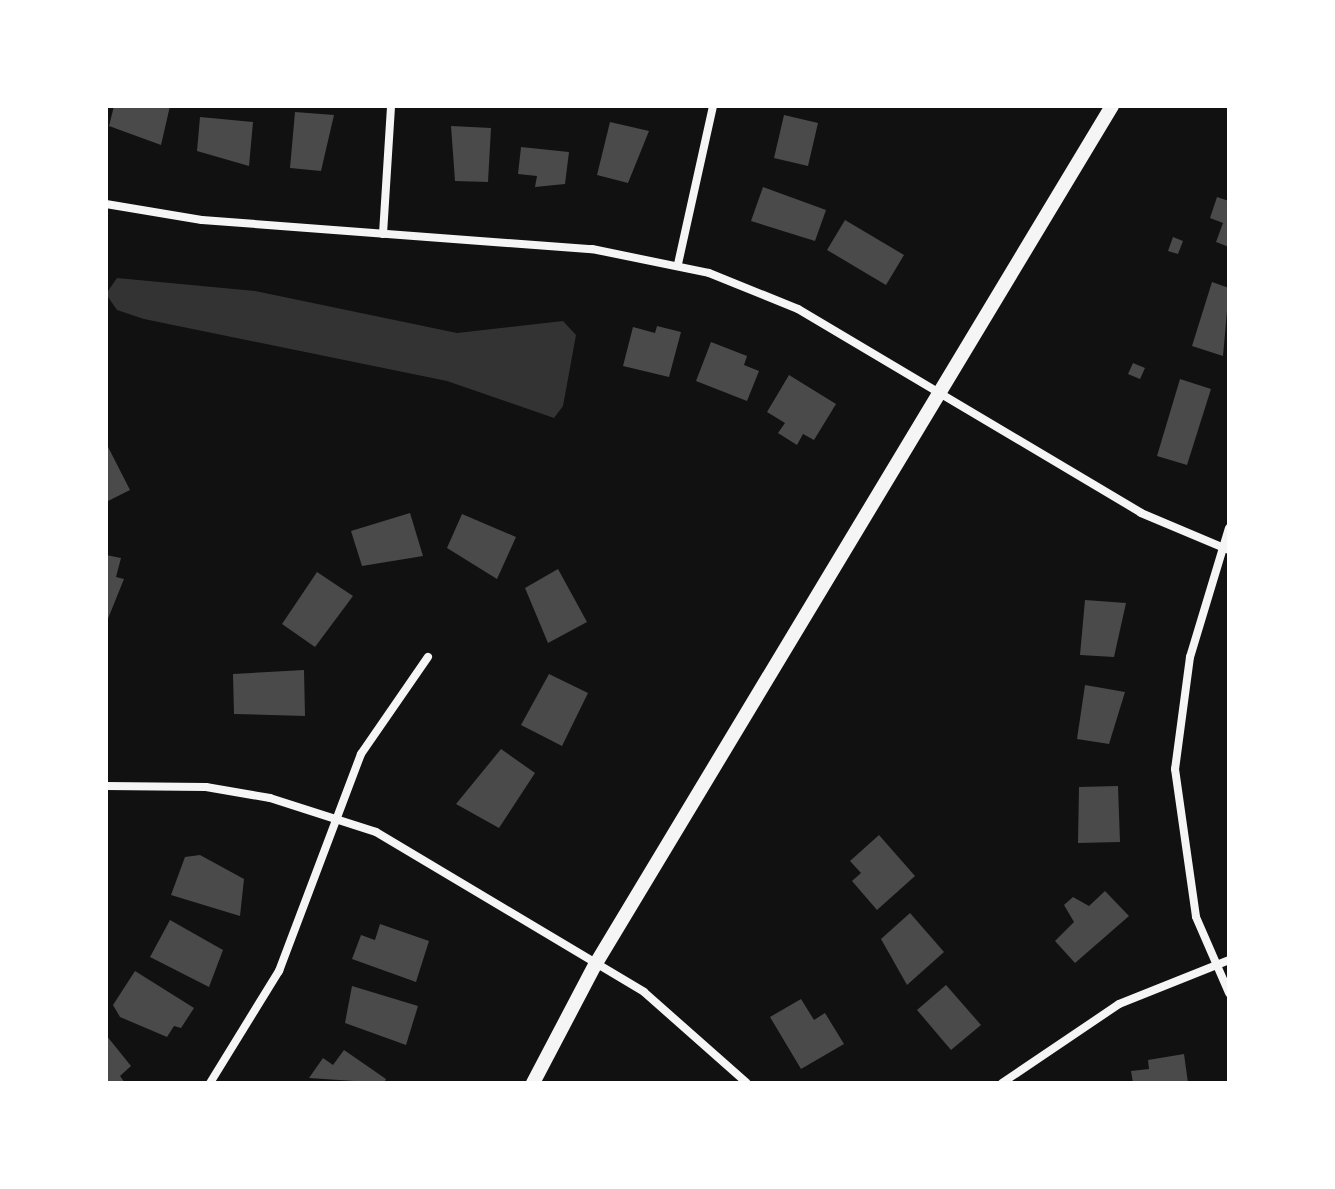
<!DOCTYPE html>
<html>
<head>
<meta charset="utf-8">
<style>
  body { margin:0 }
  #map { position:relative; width:1335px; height:1189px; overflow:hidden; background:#111; font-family:"Archivo Narrow",sans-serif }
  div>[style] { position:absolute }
  .water>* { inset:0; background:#333 }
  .building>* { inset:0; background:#4a4a4a }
  .minor>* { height:8px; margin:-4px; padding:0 4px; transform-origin:4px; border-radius:4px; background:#f5f5f5 }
  .tertiary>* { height:14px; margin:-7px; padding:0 7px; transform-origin:7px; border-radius:7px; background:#f5f5f5 }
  span { translate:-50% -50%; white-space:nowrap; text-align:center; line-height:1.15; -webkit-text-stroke:7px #fff; paint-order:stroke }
  .frame { position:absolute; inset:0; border:108px solid #fff; pointer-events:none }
</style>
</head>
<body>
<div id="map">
  <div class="water">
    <i style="clip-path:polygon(117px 278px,255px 291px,457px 333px,563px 321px,576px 335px,563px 406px,554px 418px,447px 381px,144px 319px,117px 310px,106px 294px)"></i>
  </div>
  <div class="building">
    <i style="clip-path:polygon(114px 106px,170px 106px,161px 145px,109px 126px)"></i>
    <i style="clip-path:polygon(295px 112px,334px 115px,321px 171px,290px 168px)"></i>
    <i style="clip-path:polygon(784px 115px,818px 123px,808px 166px,774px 158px)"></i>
    <i style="clip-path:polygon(200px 117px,253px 122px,249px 166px,197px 151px)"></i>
    <i style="clip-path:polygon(610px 122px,649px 131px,628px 183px,597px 175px)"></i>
    <i style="clip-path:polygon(451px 126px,491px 128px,488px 182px,455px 181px)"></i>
    <i style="clip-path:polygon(521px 147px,569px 152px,565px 184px,535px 187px,537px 176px,518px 174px)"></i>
    <i style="clip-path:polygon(763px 187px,826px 210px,815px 241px,751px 221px)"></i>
    <i style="clip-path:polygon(1217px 197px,1229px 201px,1229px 247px,1216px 242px,1223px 223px,1210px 218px)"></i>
    <i style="clip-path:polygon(845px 220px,904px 255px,886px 285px,827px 250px)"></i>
    <i style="clip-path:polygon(1173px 237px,1183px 241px,1178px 254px,1168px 251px)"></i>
    <i style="clip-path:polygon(1212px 282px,1229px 288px,1223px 356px,1192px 346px)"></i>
    <i style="clip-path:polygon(657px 326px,681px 332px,669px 377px,623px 366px,633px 327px,655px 333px)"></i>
    <i style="clip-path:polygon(711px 342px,747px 356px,744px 365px,759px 371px,747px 401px,696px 381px)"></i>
    <i style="clip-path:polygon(1133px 363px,1145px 368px,1140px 379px,1128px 374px)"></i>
    <i style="clip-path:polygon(789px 375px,836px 404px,814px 440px,803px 434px,797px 445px,778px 433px,785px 423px,767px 412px)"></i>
    <i style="clip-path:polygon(1180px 379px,1211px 389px,1187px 465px,1157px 456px)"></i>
    <i style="clip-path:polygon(106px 443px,130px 490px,106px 502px)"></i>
    <i style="clip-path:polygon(410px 513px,423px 556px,362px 566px,351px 531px)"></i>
    <i style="clip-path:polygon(462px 514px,516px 537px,497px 579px,447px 548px)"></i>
    <i style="clip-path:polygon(106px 555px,121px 558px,116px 577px,124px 579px,107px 621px)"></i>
    <i style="clip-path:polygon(558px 569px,587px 622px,548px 643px,525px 588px)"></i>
    <i style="clip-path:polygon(317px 572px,353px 596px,315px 647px,282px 624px)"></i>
    <i style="clip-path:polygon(1085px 600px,1126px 603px,1114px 657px,1080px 655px)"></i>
    <i style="clip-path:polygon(304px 670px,305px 716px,234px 714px,233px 674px)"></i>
    <i style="clip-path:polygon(549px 674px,588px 693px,562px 746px,521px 725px)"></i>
    <i style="clip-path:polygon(1085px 685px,1125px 692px,1109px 744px,1077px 739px)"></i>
    <i style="clip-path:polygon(501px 749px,535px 773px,499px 828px,456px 804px)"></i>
    <i style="clip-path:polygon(1118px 786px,1120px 842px,1078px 843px,1079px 787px)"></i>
    <i style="clip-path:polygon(879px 835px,915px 876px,877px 910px,852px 881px,861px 873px,850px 861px)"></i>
    <i style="clip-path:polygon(200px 855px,244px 879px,240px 916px,171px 895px,185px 857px)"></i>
    <i style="clip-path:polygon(1105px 891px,1129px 916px,1075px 963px,1055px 941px,1074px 922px,1064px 905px,1073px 897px,1089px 906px)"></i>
    <i style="clip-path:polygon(910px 913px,944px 952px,907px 985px,881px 939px)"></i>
    <i style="clip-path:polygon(170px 920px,223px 950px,209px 987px,150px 957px)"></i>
    <i style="clip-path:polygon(380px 924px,429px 941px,416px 982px,352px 959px,361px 935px,375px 940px)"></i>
    <i style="clip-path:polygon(135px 971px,194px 1008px,181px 1028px,174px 1026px,167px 1037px,120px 1017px,113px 1005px)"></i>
    <i style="clip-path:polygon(946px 985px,981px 1025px,951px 1050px,917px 1010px)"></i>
    <i style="clip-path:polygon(352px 986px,418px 1006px,406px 1045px,345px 1023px)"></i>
    <i style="clip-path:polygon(801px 999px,814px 1020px,825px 1013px,844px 1044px,801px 1069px,770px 1017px)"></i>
    <i style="clip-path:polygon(106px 1035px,131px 1066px,120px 1076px,125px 1083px,106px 1083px)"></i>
    <i style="clip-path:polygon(344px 1050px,386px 1079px,384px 1083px,309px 1078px,323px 1058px,333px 1065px)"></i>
    <i style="clip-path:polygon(1184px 1054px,1188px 1083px,1133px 1083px,1131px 1071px,1149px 1069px,1148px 1060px)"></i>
  </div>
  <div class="minor">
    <i style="left:106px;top:204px;width:97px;rotate:9.5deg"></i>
    <i style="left:202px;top:220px;width:391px;rotate:4.3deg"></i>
    <i style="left:592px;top:249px;width:119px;rotate:11.6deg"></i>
    <i style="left:709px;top:273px;width:96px;rotate:22deg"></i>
    <i style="left:798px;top:309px;width:399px;rotate:30.7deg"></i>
    <i style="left:1141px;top:513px;width:95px;rotate:22.8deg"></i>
    <i style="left:383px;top:234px;width:128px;rotate:-86.4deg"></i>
    <i style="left:678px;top:264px;width:162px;rotate:-77.5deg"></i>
    <i style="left:1229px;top:528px;width:135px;rotate:106.8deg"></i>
    <i style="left:1190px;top:657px;width:113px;rotate:97.6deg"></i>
    <i style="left:1175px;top:769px;width:149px;rotate:81.9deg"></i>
    <i style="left:1196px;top:917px;width:83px;rotate:66.5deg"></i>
    <i style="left:106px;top:786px;width:100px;rotate:0.6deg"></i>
    <i style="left:206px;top:787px;width:65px;rotate:9.8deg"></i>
    <i style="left:270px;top:798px;width:111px;rotate:17.8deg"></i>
    <i style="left:376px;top:832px;width:312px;rotate:30.8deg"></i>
    <i style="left:644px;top:992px;width:137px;rotate:41.5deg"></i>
    <i style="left:210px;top:1083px;width:132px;rotate:-58.4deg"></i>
    <i style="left:279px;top:971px;width:232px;rotate:-69.3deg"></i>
    <i style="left:361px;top:754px;width:118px;rotate:-55.4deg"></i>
    <i style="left:1002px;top:1083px;width:141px;rotate:-34deg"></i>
    <i style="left:1119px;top:1004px;width:118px;rotate:-21.8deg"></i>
  </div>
  <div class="tertiary">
    <i style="left:533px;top:1083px;width:133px;rotate:-62.3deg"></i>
    <i style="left:595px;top:965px;width:1003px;rotate:-58.96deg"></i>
  </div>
  <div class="frame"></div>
</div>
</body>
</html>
